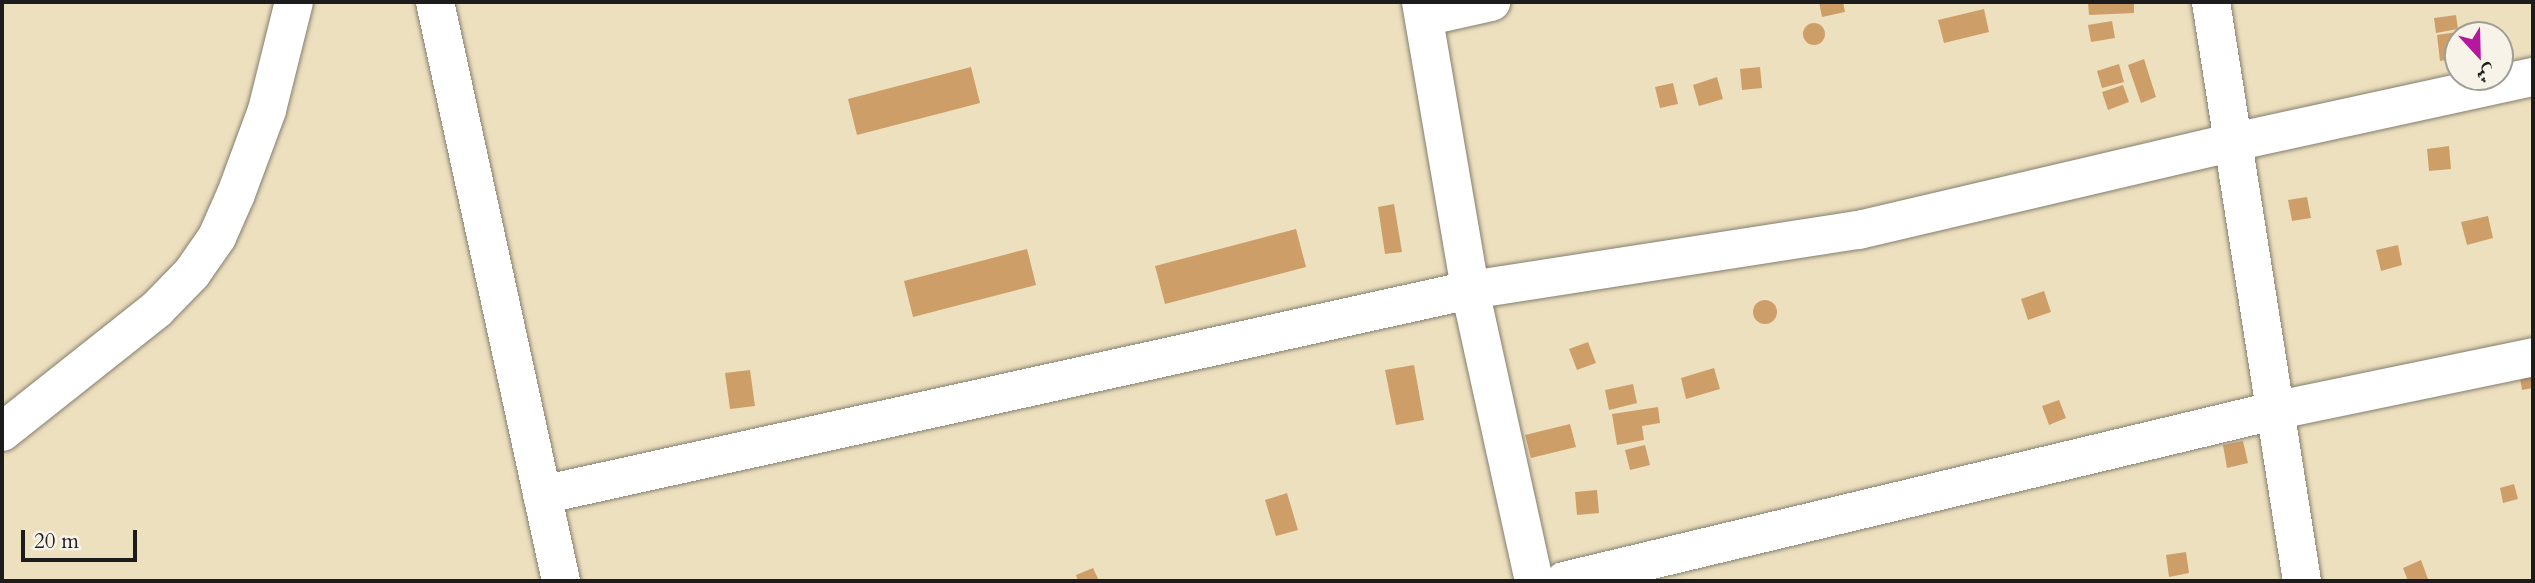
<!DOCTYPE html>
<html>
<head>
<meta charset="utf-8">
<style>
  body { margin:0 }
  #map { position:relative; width:2535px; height:583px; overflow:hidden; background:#ede0bf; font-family:Cardo,Amiri,serif }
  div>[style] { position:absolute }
  .building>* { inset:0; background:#ce9e69 }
  .round { border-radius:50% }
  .roads { filter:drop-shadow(0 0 2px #847e6e) drop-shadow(0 0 2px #847e6e) }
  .minor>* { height:38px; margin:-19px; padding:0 19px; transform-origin:19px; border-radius:19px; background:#fff }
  span { translate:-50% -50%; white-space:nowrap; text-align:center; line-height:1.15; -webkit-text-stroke:5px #f7f3e8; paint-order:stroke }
  .frame { position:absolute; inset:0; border:4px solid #1c1c1c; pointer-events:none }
  .north { position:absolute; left:2444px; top:21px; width:70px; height:70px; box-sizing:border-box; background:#f7f3e8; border:2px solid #9f9d96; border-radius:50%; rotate:158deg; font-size:19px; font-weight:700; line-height:28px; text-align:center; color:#1c1c1c }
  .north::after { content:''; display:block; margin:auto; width:24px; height:32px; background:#b5179e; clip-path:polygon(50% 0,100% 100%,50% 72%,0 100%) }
  .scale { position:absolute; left:21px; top:530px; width:116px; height:32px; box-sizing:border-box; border:4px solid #1c1c1c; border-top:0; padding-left:9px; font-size:21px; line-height:24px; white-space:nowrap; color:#1c1c1c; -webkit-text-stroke:5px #f7f3e8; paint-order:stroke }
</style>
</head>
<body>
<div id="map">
  <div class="building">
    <i style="clip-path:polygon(1819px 2px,1843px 2px,1845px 12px,1822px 17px)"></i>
    <i style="clip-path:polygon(2088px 2px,2134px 2px,2134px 13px,2089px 15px)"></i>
    <i style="clip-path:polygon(1984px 9px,1989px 32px,1944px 43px,1938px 20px)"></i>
    <i style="clip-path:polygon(2456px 15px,2458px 29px,2436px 33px,2434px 18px)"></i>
    <i style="clip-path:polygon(2112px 21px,2115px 38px,2091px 42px,2088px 25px)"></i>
    <i class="round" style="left:1803px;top:23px;width:22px;height:22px"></i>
    <i style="clip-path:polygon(2457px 32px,2458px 58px,2440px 61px,2437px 35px)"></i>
    <i style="clip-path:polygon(2144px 59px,2156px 97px,2141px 103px,2128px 65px)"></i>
    <i style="clip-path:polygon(2119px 64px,2124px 82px,2102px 88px,2097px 71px)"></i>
    <i style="clip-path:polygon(971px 67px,980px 103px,857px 135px,848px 99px)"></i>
    <i style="clip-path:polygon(1760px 67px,1762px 88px,1742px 90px,1740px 69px)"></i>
    <i style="clip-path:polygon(1717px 77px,1723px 99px,1699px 106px,1693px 85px)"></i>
    <i style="clip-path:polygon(1673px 83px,1678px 104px,1660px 108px,1655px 87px)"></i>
    <i style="clip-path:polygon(2123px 85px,2129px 102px,2108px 110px,2102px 92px)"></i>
    <i style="clip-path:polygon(2449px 146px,2451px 169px,2429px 171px,2427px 149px)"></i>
    <i style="clip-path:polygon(2307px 197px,2311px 218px,2292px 221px,2288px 200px)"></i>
    <i style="clip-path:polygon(1394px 204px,1402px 252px,1385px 254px,1378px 207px)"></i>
    <i style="clip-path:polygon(2488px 216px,2493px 238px,2467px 245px,2461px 222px)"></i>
    <i style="clip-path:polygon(1296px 229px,1306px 267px,1165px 304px,1155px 266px)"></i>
    <i style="clip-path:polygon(2398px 245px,2402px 265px,2381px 271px,2376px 250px)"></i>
    <i style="clip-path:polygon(1027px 249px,1036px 285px,913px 317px,904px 281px)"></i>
    <i style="clip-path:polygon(2044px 291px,2051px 312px,2028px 320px,2021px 299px)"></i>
    <i class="round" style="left:1753px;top:300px;width:24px;height:24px"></i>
    <i style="clip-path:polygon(1588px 342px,1596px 363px,1577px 370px,1569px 349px)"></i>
    <i style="clip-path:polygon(1414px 365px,1424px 420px,1396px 425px,1385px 370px)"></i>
    <i style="clip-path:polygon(1714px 368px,1720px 389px,1686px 399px,1681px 378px)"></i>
    <i style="clip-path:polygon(750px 370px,755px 406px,730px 409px,725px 373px)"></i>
    <i style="clip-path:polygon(2533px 370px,2533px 388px,2522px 390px,2519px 372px)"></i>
    <i style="clip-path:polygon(1633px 384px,1637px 403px,1609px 410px,1605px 390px)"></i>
    <i style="clip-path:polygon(2059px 400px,2066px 418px,2049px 425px,2042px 406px)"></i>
    <i style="clip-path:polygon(1658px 407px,1660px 423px,1642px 426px,1644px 440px,1617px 445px,1612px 414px)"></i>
    <i style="clip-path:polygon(1570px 424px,1576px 447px,1531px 458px,1525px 435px)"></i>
    <i style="clip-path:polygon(2243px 441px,2248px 463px,2227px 468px,2223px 445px)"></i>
    <i style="clip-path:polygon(1645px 445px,1650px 465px,1630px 470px,1625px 450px)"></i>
    <i style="clip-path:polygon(2514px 484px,2518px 499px,2503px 503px,2500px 488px)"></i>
    <i style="clip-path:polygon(1597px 490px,1599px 513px,1577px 515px,1575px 492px)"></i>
    <i style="clip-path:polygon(1287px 493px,1298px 530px,1276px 536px,1265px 500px)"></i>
    <i style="clip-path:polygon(2186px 552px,2189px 573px,2169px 577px,2166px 555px)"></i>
    <i style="clip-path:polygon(2421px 560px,2428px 579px,2408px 581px,2403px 568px)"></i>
    <i style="clip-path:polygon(1093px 568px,1099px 581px,1078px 581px,1076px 575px)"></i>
  </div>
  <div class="roads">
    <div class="minor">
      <i style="left:435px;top:2px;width:593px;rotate:77.72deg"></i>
      <i style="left:1421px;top:2px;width:292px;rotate:80.3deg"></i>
      <i style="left:1470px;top:290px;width:298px;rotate:77.6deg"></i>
      <i style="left:2211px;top:2px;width:586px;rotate:81.07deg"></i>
      <i style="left:1424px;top:17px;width:69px;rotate:-12.6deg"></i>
      <i style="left:2px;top:432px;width:198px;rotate:-38.4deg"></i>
      <i style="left:157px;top:309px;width:50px;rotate:-45.8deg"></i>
      <i style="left:192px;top:273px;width:44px;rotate:-55.2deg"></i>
      <i style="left:217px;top:237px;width:47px;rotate:-66.2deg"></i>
      <i style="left:236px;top:194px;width:90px;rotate:-69.7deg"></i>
      <i style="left:267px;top:110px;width:111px;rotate:-76deg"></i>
      <i style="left:542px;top:495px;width:950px;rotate:-12.46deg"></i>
      <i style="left:1470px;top:290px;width:394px;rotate:-8.8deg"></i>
      <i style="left:1859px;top:230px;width:385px;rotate:-13.2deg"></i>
      <i style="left:2234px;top:142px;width:306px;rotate:-12.3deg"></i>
      <i style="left:1564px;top:581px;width:729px;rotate:-13.48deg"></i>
      <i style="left:2273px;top:411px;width:266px;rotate:-11.7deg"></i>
    </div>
  </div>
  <div class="frame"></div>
  <div class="north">ش</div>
  <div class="scale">20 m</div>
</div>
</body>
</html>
